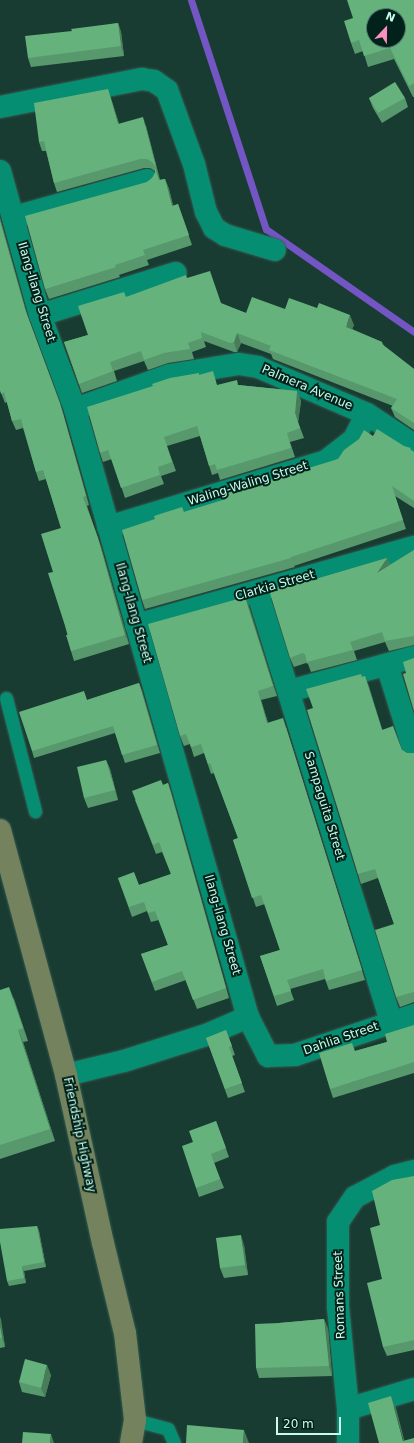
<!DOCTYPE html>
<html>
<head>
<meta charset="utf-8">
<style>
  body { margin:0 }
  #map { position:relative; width:414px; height:1443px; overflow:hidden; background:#193c32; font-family:"DejaVu Sans",sans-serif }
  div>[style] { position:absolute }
  .stream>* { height:7px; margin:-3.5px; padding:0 3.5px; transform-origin:3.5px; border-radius:3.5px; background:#7356c3 }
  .roads { filter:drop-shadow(0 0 1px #355b50) drop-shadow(0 0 1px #355b50) }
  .service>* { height:13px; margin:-6.5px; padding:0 6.5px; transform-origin:6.5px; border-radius:6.5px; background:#068e72 }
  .minor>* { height:22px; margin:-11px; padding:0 11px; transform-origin:11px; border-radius:11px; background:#068e72 }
  .primary>* { height:22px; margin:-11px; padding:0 11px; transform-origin:11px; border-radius:11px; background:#74835e }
  .wall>* { inset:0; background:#57996c }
  .shaded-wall>* { inset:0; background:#477d58 }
  .building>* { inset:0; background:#65b27d }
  span { translate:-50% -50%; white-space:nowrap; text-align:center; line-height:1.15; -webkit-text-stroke:4px #00221a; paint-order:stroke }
  .street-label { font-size:12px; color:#cafceb }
  .north { position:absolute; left:366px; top:8px; width:40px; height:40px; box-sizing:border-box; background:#00221a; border:1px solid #51796e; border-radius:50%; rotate:22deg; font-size:11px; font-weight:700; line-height:16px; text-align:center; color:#cafceb }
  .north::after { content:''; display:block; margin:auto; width:14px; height:18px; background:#fd8ec0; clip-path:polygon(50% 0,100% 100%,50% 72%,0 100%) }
  .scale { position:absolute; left:276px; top:1417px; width:65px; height:18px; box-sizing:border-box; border:2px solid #cafceb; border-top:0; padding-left:5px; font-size:12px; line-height:14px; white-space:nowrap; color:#cafceb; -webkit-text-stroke:3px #00221a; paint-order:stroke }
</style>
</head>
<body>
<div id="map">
  <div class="stream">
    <i style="left:191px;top:0;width:241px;rotate:71.9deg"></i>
    <i style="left:266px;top:229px;width:180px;rotate:34.8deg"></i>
  </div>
  <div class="roads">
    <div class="service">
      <i style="left:6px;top:698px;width:117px;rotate:75.6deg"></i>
      <i style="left:135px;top:1420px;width:34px;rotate:15deg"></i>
      <i style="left:168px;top:1429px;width:15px;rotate:67deg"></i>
    </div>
    <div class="minor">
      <i style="left:0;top:107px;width:145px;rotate:-11.2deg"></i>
      <i style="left:142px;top:79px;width:12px;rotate:9deg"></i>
      <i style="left:154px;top:81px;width:16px;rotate:35deg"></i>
      <i style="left:167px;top:90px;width:79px;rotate:70deg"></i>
      <i style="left:194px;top:164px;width:49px;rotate:76deg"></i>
      <i style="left:206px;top:212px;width:18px;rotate:63deg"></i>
      <i style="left:214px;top:228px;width:13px;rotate:32deg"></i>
      <i style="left:225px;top:235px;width:52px;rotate:16.7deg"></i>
      <i style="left:0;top:171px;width:149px;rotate:74.5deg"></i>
      <i style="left:40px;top:315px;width:100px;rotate:69.6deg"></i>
      <i style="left:75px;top:409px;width:632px;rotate:74.12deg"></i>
      <i style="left:248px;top:1017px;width:44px;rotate:62.9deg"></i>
      <i style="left:268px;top:1056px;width:27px;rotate:-2deg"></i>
      <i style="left:295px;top:1055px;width:126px;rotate:-18.6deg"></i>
      <i style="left:14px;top:217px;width:138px;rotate:-15.5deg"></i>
      <i style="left:40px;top:315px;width:142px;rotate:-17.2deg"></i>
      <i style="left:75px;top:409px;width:101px;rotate:-19.7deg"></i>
      <i style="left:170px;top:375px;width:70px;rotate:-9.1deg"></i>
      <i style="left:239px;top:364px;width:19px;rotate:9deg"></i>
      <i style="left:258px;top:367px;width:119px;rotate:23.3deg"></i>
      <i style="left:367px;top:414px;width:56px;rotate:33.4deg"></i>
      <i style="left:108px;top:527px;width:228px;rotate:-16.8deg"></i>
      <i style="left:326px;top:461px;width:36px;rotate:-38deg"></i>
      <i style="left:354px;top:439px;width:28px;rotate:-63deg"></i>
      <i style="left:257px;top:591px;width:450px;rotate:72.7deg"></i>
      <i style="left:136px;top:625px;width:289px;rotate:-15.7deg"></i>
      <i style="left:387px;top:665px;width:90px;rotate:72.6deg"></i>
      <i style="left:289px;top:691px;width:130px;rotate:-15.2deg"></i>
      <i style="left:66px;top:1075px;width:60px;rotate:-13.6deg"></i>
      <i style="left:124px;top:1061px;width:86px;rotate:-17.6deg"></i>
      <i style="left:206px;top:1035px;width:46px;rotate:-23.2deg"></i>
      <i style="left:348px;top:1409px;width:69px;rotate:-16.9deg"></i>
      <i style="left:348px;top:1443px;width:34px;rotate:-90deg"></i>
      <i style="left:348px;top:1409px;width:102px;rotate:-95.6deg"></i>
      <i style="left:338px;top:1307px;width:85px;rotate:-90deg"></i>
      <i style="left:338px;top:1222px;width:30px;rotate:-56deg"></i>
      <i style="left:355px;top:1197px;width:45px;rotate:-27.7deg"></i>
      <i style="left:395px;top:1176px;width:20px;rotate:-15deg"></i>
    </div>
    <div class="primary">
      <i style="left:0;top:830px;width:254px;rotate:74.9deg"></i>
      <i style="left:66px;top:1075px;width:172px;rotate:77.6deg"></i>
      <i style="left:103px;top:1243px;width:93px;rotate:76.3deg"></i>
      <i style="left:125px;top:1333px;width:88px;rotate:83.4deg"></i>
      <i style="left:135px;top:1420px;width:23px;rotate:100deg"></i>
    </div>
  </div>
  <div class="wall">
    <i style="clip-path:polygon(414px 0,414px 97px,413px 97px,394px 59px,368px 67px,363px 51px,355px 54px,351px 43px)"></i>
    <i style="clip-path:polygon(118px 23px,121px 32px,124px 56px,31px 67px,28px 58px,72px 31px)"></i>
    <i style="clip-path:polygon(108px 89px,119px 124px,146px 126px,160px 180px,165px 179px,169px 189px,173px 206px,178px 204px,192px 245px,147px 260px,149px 265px,119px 275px,120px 277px,49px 299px,45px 289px,147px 182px,152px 178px,155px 173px,155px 171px,150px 168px,144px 168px,57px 192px,54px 183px,46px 151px,42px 151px,39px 142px)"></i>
    <i style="clip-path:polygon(369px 98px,405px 98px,408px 107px,382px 123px,373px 108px)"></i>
    <i style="clip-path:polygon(0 218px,28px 318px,63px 413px,89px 505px,87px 506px,101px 547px,129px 644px,74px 661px,71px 651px,53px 572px,61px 528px,46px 479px,39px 481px,36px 472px,23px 428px,16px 430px,12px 421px,7px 402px,5px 403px,0 390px)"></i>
    <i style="clip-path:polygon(187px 278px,221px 304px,246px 313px,285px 309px,354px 325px,352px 329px,382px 342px,384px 346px,414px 369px,414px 430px,395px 417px,391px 408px,393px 406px,273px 359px,271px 354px,241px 343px,237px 352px,234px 352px,204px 341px,206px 347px,192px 352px,194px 359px,168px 363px,148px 370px,144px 361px,114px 371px,117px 381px,82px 393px,64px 342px,88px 335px,126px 297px)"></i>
    <i style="clip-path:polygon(199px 375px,217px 385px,238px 385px,297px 391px,301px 401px,298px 422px,304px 438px,290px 442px,295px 457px,220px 480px,218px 473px,212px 475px,200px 436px,167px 446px,176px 471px,161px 476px,164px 484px,125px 498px,112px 459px,103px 462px,100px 453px)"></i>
    <i style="clip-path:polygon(373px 436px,412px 451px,414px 452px,414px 508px,395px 496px,406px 529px,294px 566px,295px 567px,145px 609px,142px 600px,184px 512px,226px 499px,338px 459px)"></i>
    <i style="clip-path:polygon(414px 550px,414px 645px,389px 651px,385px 642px,354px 651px,357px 660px,311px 672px,308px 664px,306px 663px,294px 667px,290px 658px,299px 584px,387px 558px,390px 565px)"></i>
    <i style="clip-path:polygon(245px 597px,277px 696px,261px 700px,268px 723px,286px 727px,365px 980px,329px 990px,325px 979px,290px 989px,294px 1000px,277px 1006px,260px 956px,280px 950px,265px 904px,256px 907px,233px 840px,238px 838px,214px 773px,211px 774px,204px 753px,194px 757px,190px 744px,184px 746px,180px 736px)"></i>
    <i style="clip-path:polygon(365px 676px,382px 729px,402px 750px,407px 753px,414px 753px,414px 1002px,400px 1007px,396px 997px,394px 924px,378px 878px,361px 884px,358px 874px,313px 708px,362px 677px)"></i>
    <i style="clip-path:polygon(139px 683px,142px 691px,160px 753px,125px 763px,115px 733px,34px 758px,32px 751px,87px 700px)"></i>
    <i style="clip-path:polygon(106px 760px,110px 769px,118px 800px,88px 808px,84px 798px)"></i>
    <i style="clip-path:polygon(168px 783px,171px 792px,229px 998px,197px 1009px,186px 980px,155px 991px,141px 954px,168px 945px,159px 920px,151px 922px,147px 911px,132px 917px,118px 878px,139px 885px,171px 874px,162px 852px,156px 854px,135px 800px,163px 785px)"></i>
    <i style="clip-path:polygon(0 990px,14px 999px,28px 1041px,23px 1042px,55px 1141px,0 1159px)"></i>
    <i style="clip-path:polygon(414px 1025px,414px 1073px,333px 1098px,330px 1089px,355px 1051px,387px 1042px)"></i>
    <i style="clip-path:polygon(226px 1030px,235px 1055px,232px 1056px,245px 1092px,228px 1098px,206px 1038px)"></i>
    <i style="clip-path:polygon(216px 1121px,229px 1157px,214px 1163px,224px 1188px,199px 1197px,196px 1188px,193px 1142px)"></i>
    <i style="clip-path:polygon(414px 1176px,414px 1350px,387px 1356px,383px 1347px,382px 1279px,380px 1225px)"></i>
    <i style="clip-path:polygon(37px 1226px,39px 1231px,46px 1267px,24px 1271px,26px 1283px,9px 1286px,7px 1281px)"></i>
    <i style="clip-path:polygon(244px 1245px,248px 1275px,224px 1278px,220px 1268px)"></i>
    <i style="clip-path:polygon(0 1317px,5px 1347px,0 1348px)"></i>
    <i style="clip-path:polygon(324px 1319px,328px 1329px,332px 1376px,259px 1378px,256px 1368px,279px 1323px)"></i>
    <i style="clip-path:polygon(51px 1375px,45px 1397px,22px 1392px,19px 1382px)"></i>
  </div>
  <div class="shaded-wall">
    <i style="clip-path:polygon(118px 23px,121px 32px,124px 56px,121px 46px)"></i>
    <i style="clip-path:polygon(108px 89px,111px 98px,122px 133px,118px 124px)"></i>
    <i style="clip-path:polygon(143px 117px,146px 126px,159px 176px,156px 167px)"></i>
    <i style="clip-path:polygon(155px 167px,159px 177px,162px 190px,159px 180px)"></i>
    <i style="clip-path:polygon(165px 179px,169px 189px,176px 216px,172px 206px)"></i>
    <i style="clip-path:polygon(0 218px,28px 318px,25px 309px,0 221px)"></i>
    <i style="clip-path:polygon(350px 315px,354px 325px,349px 336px,346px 327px)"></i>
    <i style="clip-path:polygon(237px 333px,241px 343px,237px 352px,234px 342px)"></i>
    <i style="clip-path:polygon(297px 391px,301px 401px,298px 423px,295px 413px)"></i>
    <i style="clip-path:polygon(60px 403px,63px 413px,89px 505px,86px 496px)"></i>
    <i style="clip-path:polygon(83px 497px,101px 547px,129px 644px,125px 635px)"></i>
    <i style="clip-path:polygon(387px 558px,391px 568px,377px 573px)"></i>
    <i style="clip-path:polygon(245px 597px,249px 606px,277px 696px,273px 686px)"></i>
    <i style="clip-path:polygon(365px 676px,369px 686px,385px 739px,382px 730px)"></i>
    <i style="clip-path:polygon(139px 683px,142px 691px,160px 753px,157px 745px)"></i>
    <i style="clip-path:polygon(258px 691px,261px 700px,271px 732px,267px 723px)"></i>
    <i style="clip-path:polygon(106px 760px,110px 769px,118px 800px)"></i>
    <i style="clip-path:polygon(168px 783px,171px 792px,229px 998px,226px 988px)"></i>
    <i style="clip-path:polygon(9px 987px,14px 999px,28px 1041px,23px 1028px)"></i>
    <i style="clip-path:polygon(18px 1030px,23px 1042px,55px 1141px,50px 1129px)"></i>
    <i style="clip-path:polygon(37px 1226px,39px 1231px,46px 1267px,44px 1262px)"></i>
    <i style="clip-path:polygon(241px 1235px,244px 1245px,248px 1275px,245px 1265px)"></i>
    <i style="clip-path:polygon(22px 1266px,24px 1271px,26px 1283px,24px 1278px)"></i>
    <i style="clip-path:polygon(0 1317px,1px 1319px,5px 1347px,2px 1338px,0 1327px)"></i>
    <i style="clip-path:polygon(324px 1319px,328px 1329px,332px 1376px,329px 1366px)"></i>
    <i style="clip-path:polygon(47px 1365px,51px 1375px,45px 1397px,41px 1388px)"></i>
    <i style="clip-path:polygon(391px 1396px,396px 1408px,405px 1443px,404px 1443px)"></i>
    <i style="clip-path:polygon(244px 1430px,249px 1443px,243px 1443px)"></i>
    <i style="clip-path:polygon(51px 1434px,54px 1443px,50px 1443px)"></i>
  </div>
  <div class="building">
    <i style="clip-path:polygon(evenodd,347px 0,414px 0,414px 83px,409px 86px,390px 48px,364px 56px,359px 40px,351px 43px,344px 21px,353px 18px,347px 0,374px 16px,398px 16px,398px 40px,374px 40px,374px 16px)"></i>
    <i style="clip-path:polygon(118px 23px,121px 46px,28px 58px,25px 36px,72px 31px,71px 29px)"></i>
    <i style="clip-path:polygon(395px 82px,405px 98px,378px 113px,369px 98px)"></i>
    <i style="clip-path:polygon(108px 89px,118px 124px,143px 117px,156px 167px,152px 162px,147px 159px,140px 159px,54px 183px,44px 141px,39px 142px,34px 103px)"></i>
    <i style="clip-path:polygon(155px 167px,159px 180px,165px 179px,172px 206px,178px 204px,189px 235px,143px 250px,145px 255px,115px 265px,116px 267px,45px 289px,25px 216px,147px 182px,152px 178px,155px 173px)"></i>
    <i style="clip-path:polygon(0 221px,25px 309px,60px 403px,86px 496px,83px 497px,98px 538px,125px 635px,71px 651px,66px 635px,68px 635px,48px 573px,53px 572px,41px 534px,61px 528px,43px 470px,36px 472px,21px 419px,12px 421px,4px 392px,1px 394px,0 390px)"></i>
    <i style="clip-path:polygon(210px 271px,221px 303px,246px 313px,252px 297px,285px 309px,289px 298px,317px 308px,319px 303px,350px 315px,346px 327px,382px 342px,382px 344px,414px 369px,414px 423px,391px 408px,397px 399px,269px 350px,271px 346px,237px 333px,234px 342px,230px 343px,201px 332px,202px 338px,188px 343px,190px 349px,164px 353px,144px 360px,141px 351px,110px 362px,113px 371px,79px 384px,64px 342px,88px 335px,78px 306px,124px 292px,126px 297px,186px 275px,187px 278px)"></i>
    <i style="clip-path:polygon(213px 371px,217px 385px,237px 380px,238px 385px,297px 391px,295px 413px,300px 428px,287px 433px,291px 448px,217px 470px,215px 464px,209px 466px,197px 426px,164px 437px,172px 462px,158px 467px,160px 475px,121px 488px,108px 450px,100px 453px,87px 407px,153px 386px,152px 384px,170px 378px,199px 373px,199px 375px)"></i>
    <i style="clip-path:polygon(377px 429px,404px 446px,411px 448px,410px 449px,414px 452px,414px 501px,392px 486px,403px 520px,291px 557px,291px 558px,142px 600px,122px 530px,155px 519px,154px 516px,182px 507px,184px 512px,226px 499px,224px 494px,338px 459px,344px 450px,359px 439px,364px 430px,373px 436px)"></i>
    <i style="clip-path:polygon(414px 550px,414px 636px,385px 641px,382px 632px,350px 642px,353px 650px,307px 662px,305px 654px,302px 653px,290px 658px,269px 590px,299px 582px,299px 584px,387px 558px,377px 573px)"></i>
    <i style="clip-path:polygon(245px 597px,273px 686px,258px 691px,267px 723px,283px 718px,362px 970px,326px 981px,323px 969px,287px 980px,291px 991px,274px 996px,260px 956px,280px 950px,261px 895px,252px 898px,233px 840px,238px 838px,210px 763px,208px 764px,201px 744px,191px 747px,186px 734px,180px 736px,148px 624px)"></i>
    <i style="clip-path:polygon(414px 658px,414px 711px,403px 674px,406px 673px,403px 662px)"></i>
    <i style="clip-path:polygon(361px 674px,362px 677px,365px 676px,382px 730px,393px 726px,402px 750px,407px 753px,414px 753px,414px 992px,396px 997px,375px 930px,394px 924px,375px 869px,358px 874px,307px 710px,313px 708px,306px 689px)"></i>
    <i style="clip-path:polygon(139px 683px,157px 745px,122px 755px,113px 726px,32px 751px,19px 712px,84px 691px,87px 700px)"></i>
    <i style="clip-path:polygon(106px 760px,115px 790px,84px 798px,77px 767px)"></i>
    <i style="clip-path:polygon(161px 780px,163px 785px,168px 783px,226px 988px,193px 1000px,182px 971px,152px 982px,141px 954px,168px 945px,155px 911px,148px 913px,144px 902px,129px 907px,118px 878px,134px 872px,139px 885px,171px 874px,159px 842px,153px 845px,132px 791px)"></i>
    <i style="clip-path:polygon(9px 987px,23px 1028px,18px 1030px,50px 1129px,0 1145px,0 990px)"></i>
    <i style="clip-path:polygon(414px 1025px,414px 1062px,330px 1089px,319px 1053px,352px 1043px,355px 1051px,387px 1042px,385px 1034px)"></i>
    <i style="clip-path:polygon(226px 1030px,232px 1046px,229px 1047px,242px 1083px,225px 1089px,206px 1038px)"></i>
    <i style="clip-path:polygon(216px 1121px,226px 1148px,211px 1154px,220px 1179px,196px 1188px,182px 1146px,193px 1142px,189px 1131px)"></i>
    <i style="clip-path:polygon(414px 1176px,414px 1340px,383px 1347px,367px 1283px,382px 1279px,370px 1228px,380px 1225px,372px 1191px,392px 1180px)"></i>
    <i style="clip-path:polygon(37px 1226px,44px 1262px,22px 1266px,24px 1278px,7px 1281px,0 1242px,0 1229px)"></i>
    <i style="clip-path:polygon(241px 1235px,245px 1265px,220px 1268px,216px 1238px)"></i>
    <i style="clip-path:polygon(324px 1319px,329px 1366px,256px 1368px,255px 1324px,279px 1323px)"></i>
    <i style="clip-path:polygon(0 1327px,2px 1338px,0 1338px)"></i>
    <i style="clip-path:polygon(25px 1359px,47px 1365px,41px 1388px,19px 1382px)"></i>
    <i style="clip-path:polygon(391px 1396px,403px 1441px,414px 1438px,414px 1443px,379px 1443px,368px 1403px)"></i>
    <i style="clip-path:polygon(187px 1425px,244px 1430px,243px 1443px,186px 1443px)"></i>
    <i style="clip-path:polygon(23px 1432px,51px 1434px,50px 1443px,22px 1443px)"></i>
  </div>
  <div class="street-label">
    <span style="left:36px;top:292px;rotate:73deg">Ilang-Ilang Street</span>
    <span style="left:307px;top:388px;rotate:23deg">Palmera Avenue</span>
    <span style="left:248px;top:484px;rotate:-17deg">Waling-Waling Street</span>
    <span style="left:275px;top:586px;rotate:-16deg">Clarkia Street</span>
    <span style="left:133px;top:613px;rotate:74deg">Ilang-Ilang Street</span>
    <span style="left:324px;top:806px;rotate:73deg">Sampaguita Street</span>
    <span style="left:222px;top:925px;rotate:74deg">Ilang-Ilang Street</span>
    <span style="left:341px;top:1039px;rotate:-19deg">Dahlia Street</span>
    <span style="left:79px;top:1135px;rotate:78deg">Friendship Highway</span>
    <span style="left:340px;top:1295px;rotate:-92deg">Romans Street</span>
  </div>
  <div class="north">N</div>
  <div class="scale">20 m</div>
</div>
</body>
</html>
